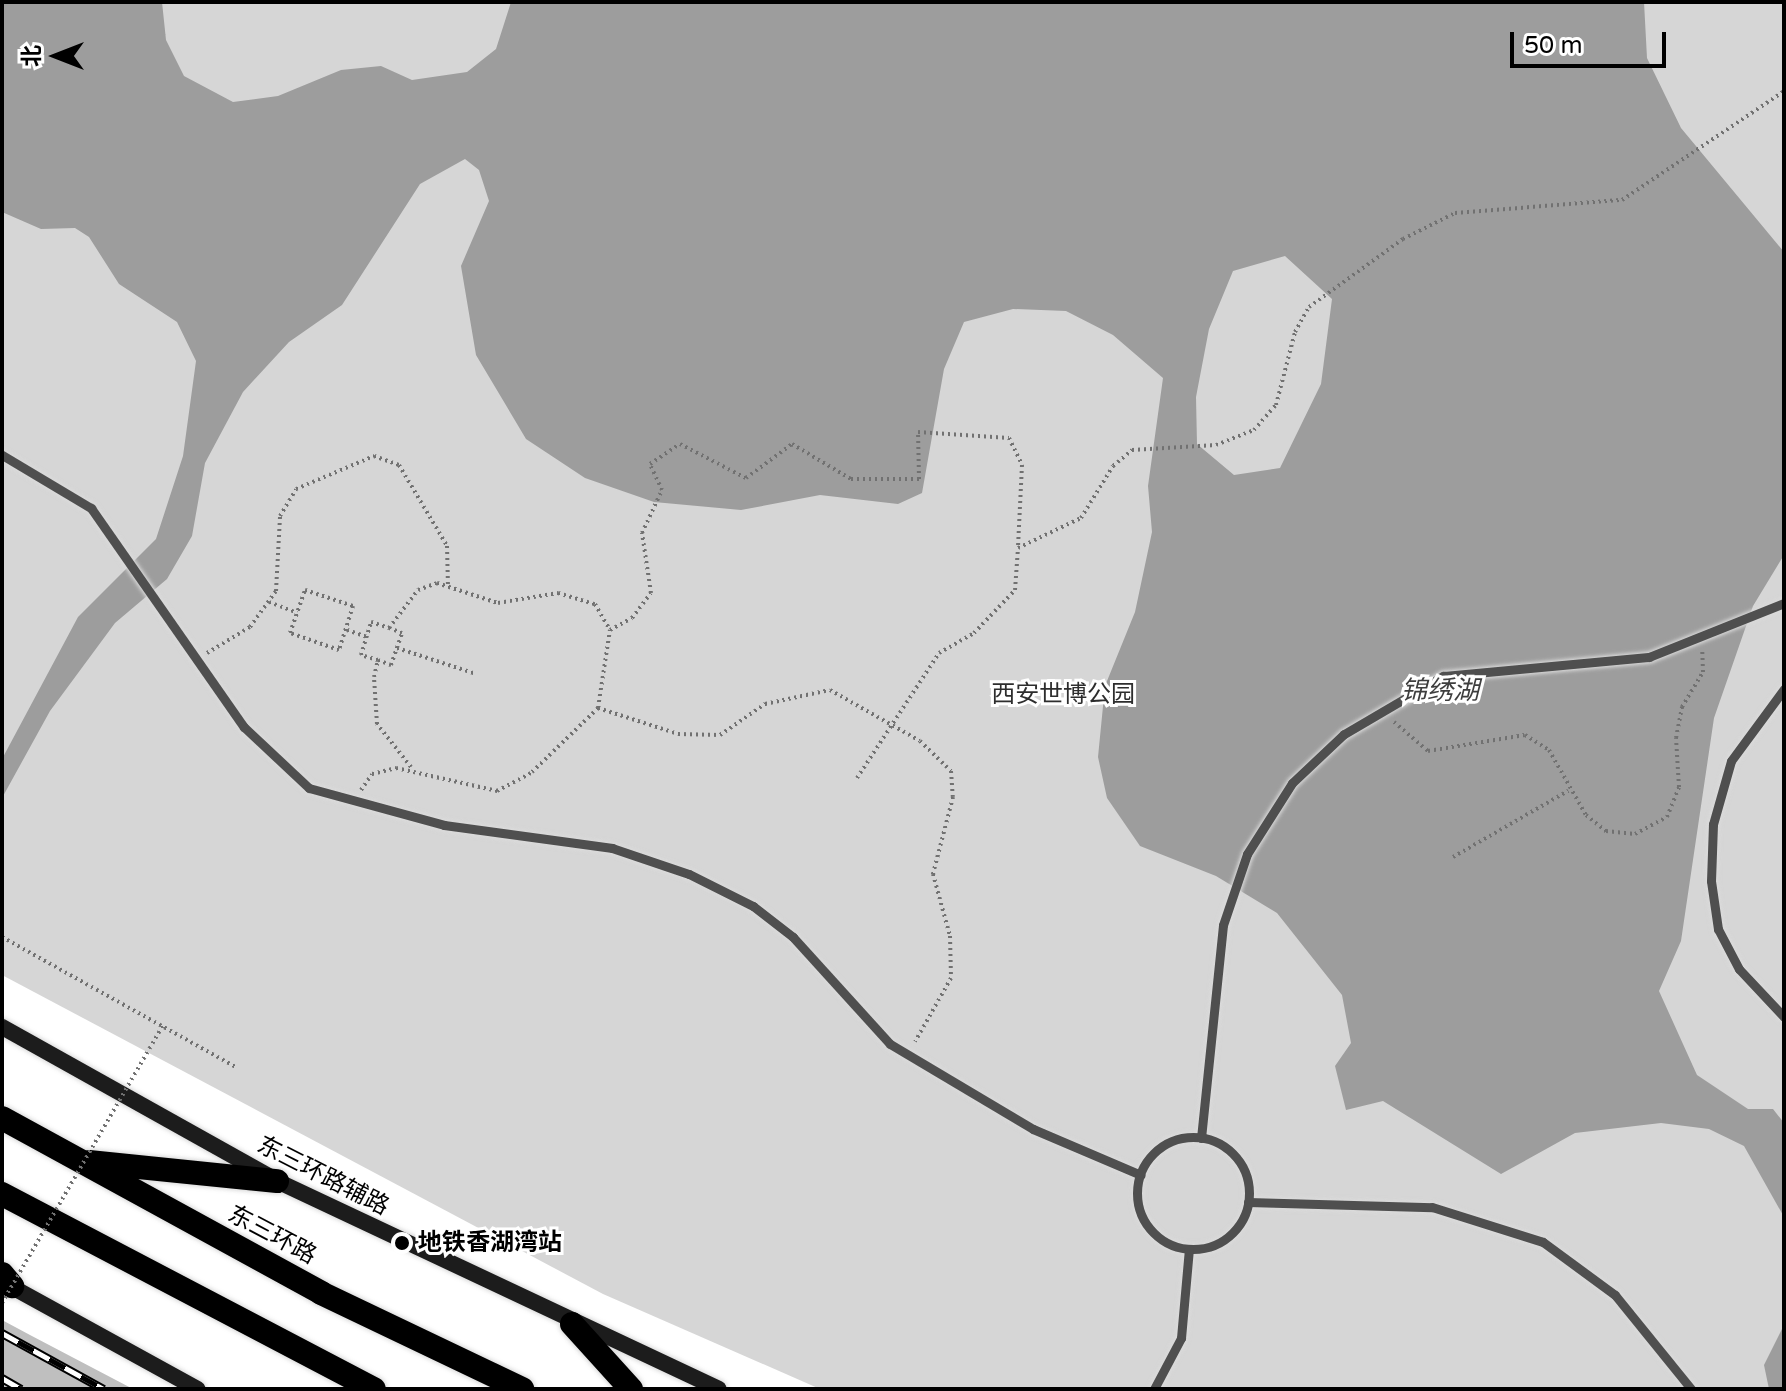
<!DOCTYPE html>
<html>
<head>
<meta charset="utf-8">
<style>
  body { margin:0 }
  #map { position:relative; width:1786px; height:1391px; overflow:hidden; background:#fff; font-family:"Varela Round","Noto Sans SC",sans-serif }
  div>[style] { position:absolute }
  .green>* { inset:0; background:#d6d6d6 }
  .water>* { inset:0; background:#9d9d9d }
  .building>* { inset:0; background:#bfbfbf }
  .path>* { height:4px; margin-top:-2px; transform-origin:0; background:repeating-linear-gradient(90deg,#717171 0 2px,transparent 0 6px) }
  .roads { filter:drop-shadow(0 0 2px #dbdbdb) drop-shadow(0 0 2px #dbdbdb) }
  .lane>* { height:9px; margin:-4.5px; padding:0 4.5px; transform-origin:4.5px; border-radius:4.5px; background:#4f4f4f }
  .lane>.ring { margin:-4.5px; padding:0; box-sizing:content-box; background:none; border:9px solid #4f4f4f; border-radius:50% }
  .secondary>* { height:16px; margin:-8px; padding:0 8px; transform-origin:8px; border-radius:8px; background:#1c1c1c }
  .highway>* { height:24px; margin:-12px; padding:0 12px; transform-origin:12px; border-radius:12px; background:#000 }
  .rail>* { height:9px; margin-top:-4.5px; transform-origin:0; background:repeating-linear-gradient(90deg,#fff 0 18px,#000 0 36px); box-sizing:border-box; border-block:2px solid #000 }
  .path-bridge>* { height:4px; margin-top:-2px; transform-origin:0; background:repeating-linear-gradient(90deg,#717171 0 2px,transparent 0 6px) }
  .dots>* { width:22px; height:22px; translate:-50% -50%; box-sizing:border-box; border:4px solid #fff; border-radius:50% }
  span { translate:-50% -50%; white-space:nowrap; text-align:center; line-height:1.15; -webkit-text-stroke:6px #fff; paint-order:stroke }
  .park-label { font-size:24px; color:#2d2d2d }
  .street-label { font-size:24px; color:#000 }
  .poi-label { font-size:24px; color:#000; font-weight:700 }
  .left { translate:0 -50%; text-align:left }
  .water-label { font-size:26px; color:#3e3e3e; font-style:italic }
  .frame { position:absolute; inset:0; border:4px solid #000; pointer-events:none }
  .north { position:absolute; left:16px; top:16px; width:80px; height:80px; -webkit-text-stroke:6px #fff; paint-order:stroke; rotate:270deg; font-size:22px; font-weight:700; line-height:32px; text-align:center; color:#000 }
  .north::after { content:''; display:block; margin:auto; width:28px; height:36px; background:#000; clip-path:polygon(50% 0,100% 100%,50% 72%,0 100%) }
  .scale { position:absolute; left:1510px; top:32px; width:156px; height:36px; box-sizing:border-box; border:4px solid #000; border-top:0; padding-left:10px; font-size:24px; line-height:28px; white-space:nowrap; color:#000; -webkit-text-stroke:6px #fff; paint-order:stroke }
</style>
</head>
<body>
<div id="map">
  <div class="green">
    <i style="clip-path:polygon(2px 2px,1784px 2px,1784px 1389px,820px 1389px,603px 1294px,2px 975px)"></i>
  </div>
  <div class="water">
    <i style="clip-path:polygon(evenodd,2px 2px,162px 2px,166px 40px,184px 76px,233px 102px,278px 96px,341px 70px,381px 66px,412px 80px,467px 72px,496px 49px,511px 2px,1644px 2px,1647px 58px,1681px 128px,1784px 252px,1784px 555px,1753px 606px,1714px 718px,1681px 941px,1659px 991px,1697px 1075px,1748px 1109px,1773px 1109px,1784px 1123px,1784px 1217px,1744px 1146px,1709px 1129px,1661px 1123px,1575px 1133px,1501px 1174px,1383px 1101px,1346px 1110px,1335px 1066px,1351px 1043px,1342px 995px,1277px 913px,1216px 876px,1140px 846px,1107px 798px,1098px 757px,1105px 686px,1135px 612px,1152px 532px,1148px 486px,1163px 378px,1113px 335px,1066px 311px,1013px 309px,964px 322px,944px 369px,922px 493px,898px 504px,820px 495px,741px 510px,654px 502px,585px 478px,526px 439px,476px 355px,461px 266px,489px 201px,479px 170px,465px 159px,420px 184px,342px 305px,289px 342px,243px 392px,205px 463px,192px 536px,167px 579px,115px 623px,50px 711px,2px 798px,2px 759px,78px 617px,156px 539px,183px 456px,196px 361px,177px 322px,119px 284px,89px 237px,75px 228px,41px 229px,2px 212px,2px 2px,1285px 256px,1332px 299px,1321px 384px,1280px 468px,1234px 475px,1197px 444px,1196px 397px,1209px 329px,1233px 271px,1285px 256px)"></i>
    <i style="clip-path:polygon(1784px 1325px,1784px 1389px,1769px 1389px,1764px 1365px)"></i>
  </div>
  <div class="building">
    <i style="clip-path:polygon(2px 1320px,30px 1335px,133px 1389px,2px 1389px)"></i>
  </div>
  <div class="path">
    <i style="left:305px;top:590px;width:51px;rotate:18.4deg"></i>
    <i style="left:353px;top:606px;width:46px;rotate:107.7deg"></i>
    <i style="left:339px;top:650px;width:52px;rotate:-160.9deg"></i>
    <i style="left:290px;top:633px;width:46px;rotate:-70.8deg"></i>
    <i style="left:269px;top:602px;width:30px;rotate:21deg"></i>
    <i style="left:347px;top:630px;width:21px;rotate:19deg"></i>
    <i style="left:397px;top:648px;width:83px;rotate:18.2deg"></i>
    <i style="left:207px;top:653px;width:50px;rotate:-31.2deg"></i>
    <i style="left:250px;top:627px;width:44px;rotate:-54.2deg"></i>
    <i style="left:276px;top:591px;width:75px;rotate:-86.9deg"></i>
    <i style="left:280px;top:516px;width:31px;rotate:-59deg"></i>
    <i style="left:296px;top:489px;width:85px;rotate:-22.9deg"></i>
    <i style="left:374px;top:456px;width:27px;rotate:20deg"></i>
    <i style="left:399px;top:465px;width:94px;rotate:59.3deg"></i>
    <i style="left:447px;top:546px;width:40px;rotate:88.6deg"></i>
    <i style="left:378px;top:660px;width:18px;rotate:-164deg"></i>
    <i style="left:361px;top:655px;width:34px;rotate:-73deg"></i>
    <i style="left:371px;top:622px;width:19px;rotate:18deg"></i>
    <i style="left:598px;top:708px;width:84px;rotate:18deg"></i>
    <i style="left:678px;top:734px;width:42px;rotate:1.4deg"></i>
    <i style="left:720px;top:735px;width:55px;rotate:-34.6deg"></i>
    <i style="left:765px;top:704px;width:66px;rotate:-12.2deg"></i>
    <i style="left:830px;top:690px;width:103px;rotate:29.5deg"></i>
    <i style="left:920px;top:741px;width:43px;rotate:44.1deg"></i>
    <i style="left:951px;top:771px;width:26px;rotate:86deg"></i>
    <i style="left:953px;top:797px;width:80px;rotate:104.6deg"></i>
    <i style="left:933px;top:874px;width:64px;rotate:74.7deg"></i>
    <i style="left:950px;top:936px;width:42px;rotate:88.6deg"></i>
    <i style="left:951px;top:978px;width:73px;rotate:119.4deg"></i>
    <i style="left:1394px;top:722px;width:45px;rotate:40.5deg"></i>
    <i style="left:1428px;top:751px;width:98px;rotate:-9.4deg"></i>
    <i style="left:1525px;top:735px;width:28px;rotate:32deg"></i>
    <i style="left:1549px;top:750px;width:75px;rotate:60.4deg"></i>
    <i style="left:1586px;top:815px;width:26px;rotate:39deg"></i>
    <i style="left:1606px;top:831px;width:29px;rotate:6deg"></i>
    <i style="left:1635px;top:834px;width:36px;rotate:-28deg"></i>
    <i style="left:1667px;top:817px;width:32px;rotate:-68deg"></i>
    <i style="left:1679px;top:787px;width:49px;rotate:-93.5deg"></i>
    <i style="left:1676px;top:738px;width:32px;rotate:-79deg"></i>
    <i style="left:1682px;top:707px;width:41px;rotate:-59deg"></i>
    <i style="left:1703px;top:672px;width:23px;rotate:-92deg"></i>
    <i style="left:411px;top:767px;width:55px;rotate:-128.3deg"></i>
    <i style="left:377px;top:724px;width:47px;rotate:-93.7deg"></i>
    <i style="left:374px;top:677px;width:17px;rotate:-77deg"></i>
    <i style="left:378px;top:660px;width:14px;rotate:21deg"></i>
    <i style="left:391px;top:665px;width:34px;rotate:-71deg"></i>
    <i style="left:402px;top:633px;width:14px;rotate:-159deg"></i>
    <i style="left:389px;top:628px;width:48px;rotate:-52.7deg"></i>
    <i style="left:418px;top:590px;width:20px;rotate:-20deg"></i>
    <i style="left:437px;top:583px;width:64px;rotate:18.2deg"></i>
    <i style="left:498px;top:603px;width:61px;rotate:-9.5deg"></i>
    <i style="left:558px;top:593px;width:39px;rotate:17deg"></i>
    <i style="left:595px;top:604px;width:30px;rotate:60deg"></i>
    <i style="left:857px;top:778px;width:149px;rotate:-56.7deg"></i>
    <i style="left:939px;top:653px;width:40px;rotate:-29.7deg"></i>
    <i style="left:974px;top:633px;width:59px;rotate:-46.4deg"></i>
    <i style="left:1015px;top:590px;width:42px;rotate:-85.9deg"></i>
    <i style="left:1018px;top:548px;width:70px;rotate:-25.5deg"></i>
    <i style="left:1081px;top:518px;width:61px;rotate:-58.4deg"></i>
    <i style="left:1113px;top:466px;width:25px;rotate:-40deg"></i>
    <i style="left:1132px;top:450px;width:84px;rotate:-3.4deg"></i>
    <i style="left:1216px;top:445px;width:41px;rotate:-21.5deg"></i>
    <i style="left:1254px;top:430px;width:33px;rotate:-49deg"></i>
    <i style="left:1276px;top:405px;width:75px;rotate:-75.4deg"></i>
    <i style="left:1295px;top:332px;width:29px;rotate:-61deg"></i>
    <i style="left:1309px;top:307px;width:116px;rotate:-35.9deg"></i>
    <i style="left:1403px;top:239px;width:58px;rotate:-26.6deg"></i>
    <i style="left:1455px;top:213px;width:168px;rotate:-4.5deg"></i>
    <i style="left:1622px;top:200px;width:195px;rotate:-33.9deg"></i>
    <i style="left:361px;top:790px;width:19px;rotate:-55deg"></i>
    <i style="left:372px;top:774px;width:25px;rotate:-14deg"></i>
    <i style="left:396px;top:768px;width:104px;rotate:12.8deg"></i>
    <i style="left:497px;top:791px;width:40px;rotate:-28deg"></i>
    <i style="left:532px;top:772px;width:92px;rotate:-44.1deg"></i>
    <i style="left:598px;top:708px;width:79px;rotate:-81.3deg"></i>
    <i style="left:610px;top:630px;width:25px;rotate:-29deg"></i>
    <i style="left:632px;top:618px;width:31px;rotate:-53deg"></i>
    <i style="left:651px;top:593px;width:61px;rotate:-98.5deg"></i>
    <i style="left:642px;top:533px;width:47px;rotate:-65.1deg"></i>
    <i style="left:662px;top:490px;width:29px;rotate:-115deg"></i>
    <i style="left:650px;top:464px;width:36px;rotate:-34deg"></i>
    <i style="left:680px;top:444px;width:74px;rotate:27.3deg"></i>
    <i style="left:746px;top:478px;width:57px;rotate:-36.5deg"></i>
    <i style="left:792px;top:444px;width:69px;rotate:30.7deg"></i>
    <i style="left:851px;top:479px;width:68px"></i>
    <i style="left:919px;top:479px;width:47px;rotate:-91.2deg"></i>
    <i style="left:918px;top:432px;width:91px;rotate:3.8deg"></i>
    <i style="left:1009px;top:438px;width:30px;rotate:64deg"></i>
    <i style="left:1022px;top:465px;width:83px;rotate:92.8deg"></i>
    <i style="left:1453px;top:857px;width:133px;rotate:-29.9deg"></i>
    <i style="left:2px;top:937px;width:268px;rotate:29.1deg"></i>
  </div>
  <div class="roads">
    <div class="lane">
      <i style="left:2px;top:455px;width:104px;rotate:30.8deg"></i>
      <i style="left:91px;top:508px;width:267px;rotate:55.1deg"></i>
      <i style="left:244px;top:727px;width:89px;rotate:43.2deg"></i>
      <i style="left:309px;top:788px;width:140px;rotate:15.3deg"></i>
      <i style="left:444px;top:825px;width:170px;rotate:7.8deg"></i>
      <i style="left:612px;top:848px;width:81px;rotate:18.7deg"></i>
      <i style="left:689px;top:874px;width:72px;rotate:26.6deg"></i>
      <i style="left:753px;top:906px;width:51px;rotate:37.8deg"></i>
      <i style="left:793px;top:937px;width:144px;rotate:47.8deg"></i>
      <i style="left:890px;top:1044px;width:166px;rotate:30.7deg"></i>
      <i style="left:1033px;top:1129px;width:117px;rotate:23.1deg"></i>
      <i style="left:1784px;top:689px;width:89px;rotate:126.4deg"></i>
      <i style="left:1731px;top:761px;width:66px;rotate:105.9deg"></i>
      <i style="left:1713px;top:824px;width:57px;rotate:92deg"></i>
      <i style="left:1711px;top:881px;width:49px;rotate:81.7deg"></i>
      <i style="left:1718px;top:929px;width:45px;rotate:62.3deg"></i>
      <i style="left:1739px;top:969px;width:66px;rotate:46.8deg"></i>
      <i class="ring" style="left:1137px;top:1137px;width:103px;height:103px"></i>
      <i style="left:1201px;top:1138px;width:214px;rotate:-84.1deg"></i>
      <i style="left:1223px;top:925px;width:75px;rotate:-71.3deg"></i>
      <i style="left:1247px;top:854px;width:84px;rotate:-57.6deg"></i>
      <i style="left:1292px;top:783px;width:71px;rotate:-43.3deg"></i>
      <i style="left:1344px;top:734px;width:115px;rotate:-30.4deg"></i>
      <i style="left:1443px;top:676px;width:207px;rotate:-5.3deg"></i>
      <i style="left:1649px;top:657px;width:145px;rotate:-21.8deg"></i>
      <i style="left:1248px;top:1202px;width:184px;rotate:1.6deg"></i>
      <i style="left:1432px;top:1207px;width:116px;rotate:17.5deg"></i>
      <i style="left:1543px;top:1242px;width:89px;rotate:36.4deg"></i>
      <i style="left:1615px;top:1295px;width:121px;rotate:51deg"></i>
      <i style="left:1154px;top:1389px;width:58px;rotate:-62.1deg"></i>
      <i style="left:1181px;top:1338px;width:89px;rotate:-84.9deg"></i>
    </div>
    <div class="secondary">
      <i style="left:2px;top:1027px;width:315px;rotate:29.2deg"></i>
      <i style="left:277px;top:1181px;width:488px;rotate:25.2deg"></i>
      <i style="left:3px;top:1282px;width:222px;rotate:28.8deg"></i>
    </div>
    <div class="highway">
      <i style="left:2px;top:1118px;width:364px;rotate:28.7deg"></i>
      <i style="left:321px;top:1293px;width:223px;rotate:25.5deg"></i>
      <i style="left:89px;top:1162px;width:189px;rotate:5.8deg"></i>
      <i style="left:2px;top:1194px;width:420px;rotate:27.7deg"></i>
      <i style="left:2px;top:1274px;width:16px;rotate:50deg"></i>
      <i style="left:572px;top:1324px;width:88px;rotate:47.8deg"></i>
    </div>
  </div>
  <div class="rail">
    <i style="left:2px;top:1333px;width:116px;rotate:28.8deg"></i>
    <i style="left:2px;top:1378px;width:22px;rotate:30deg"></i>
  </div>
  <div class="path-bridge">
    <i style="left:2px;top:1303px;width:321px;rotate:-59.9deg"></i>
  </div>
  <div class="dots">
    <i style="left:402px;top:1243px;background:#000"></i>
  </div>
  <div class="park-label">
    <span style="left:1063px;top:695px">西安世博公园</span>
  </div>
  <div class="street-label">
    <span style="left:323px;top:1176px;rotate:27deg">东三环路辅路</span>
    <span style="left:272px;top:1235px;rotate:28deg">东三环路</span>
  </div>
  <div class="poi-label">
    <span class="left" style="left:418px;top:1243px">地铁香湖湾站</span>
  </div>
  <div class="water-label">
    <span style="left:1440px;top:691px">锦绣湖</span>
  </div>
  <div class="frame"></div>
  <div class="north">北</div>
  <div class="scale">50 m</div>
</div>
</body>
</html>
